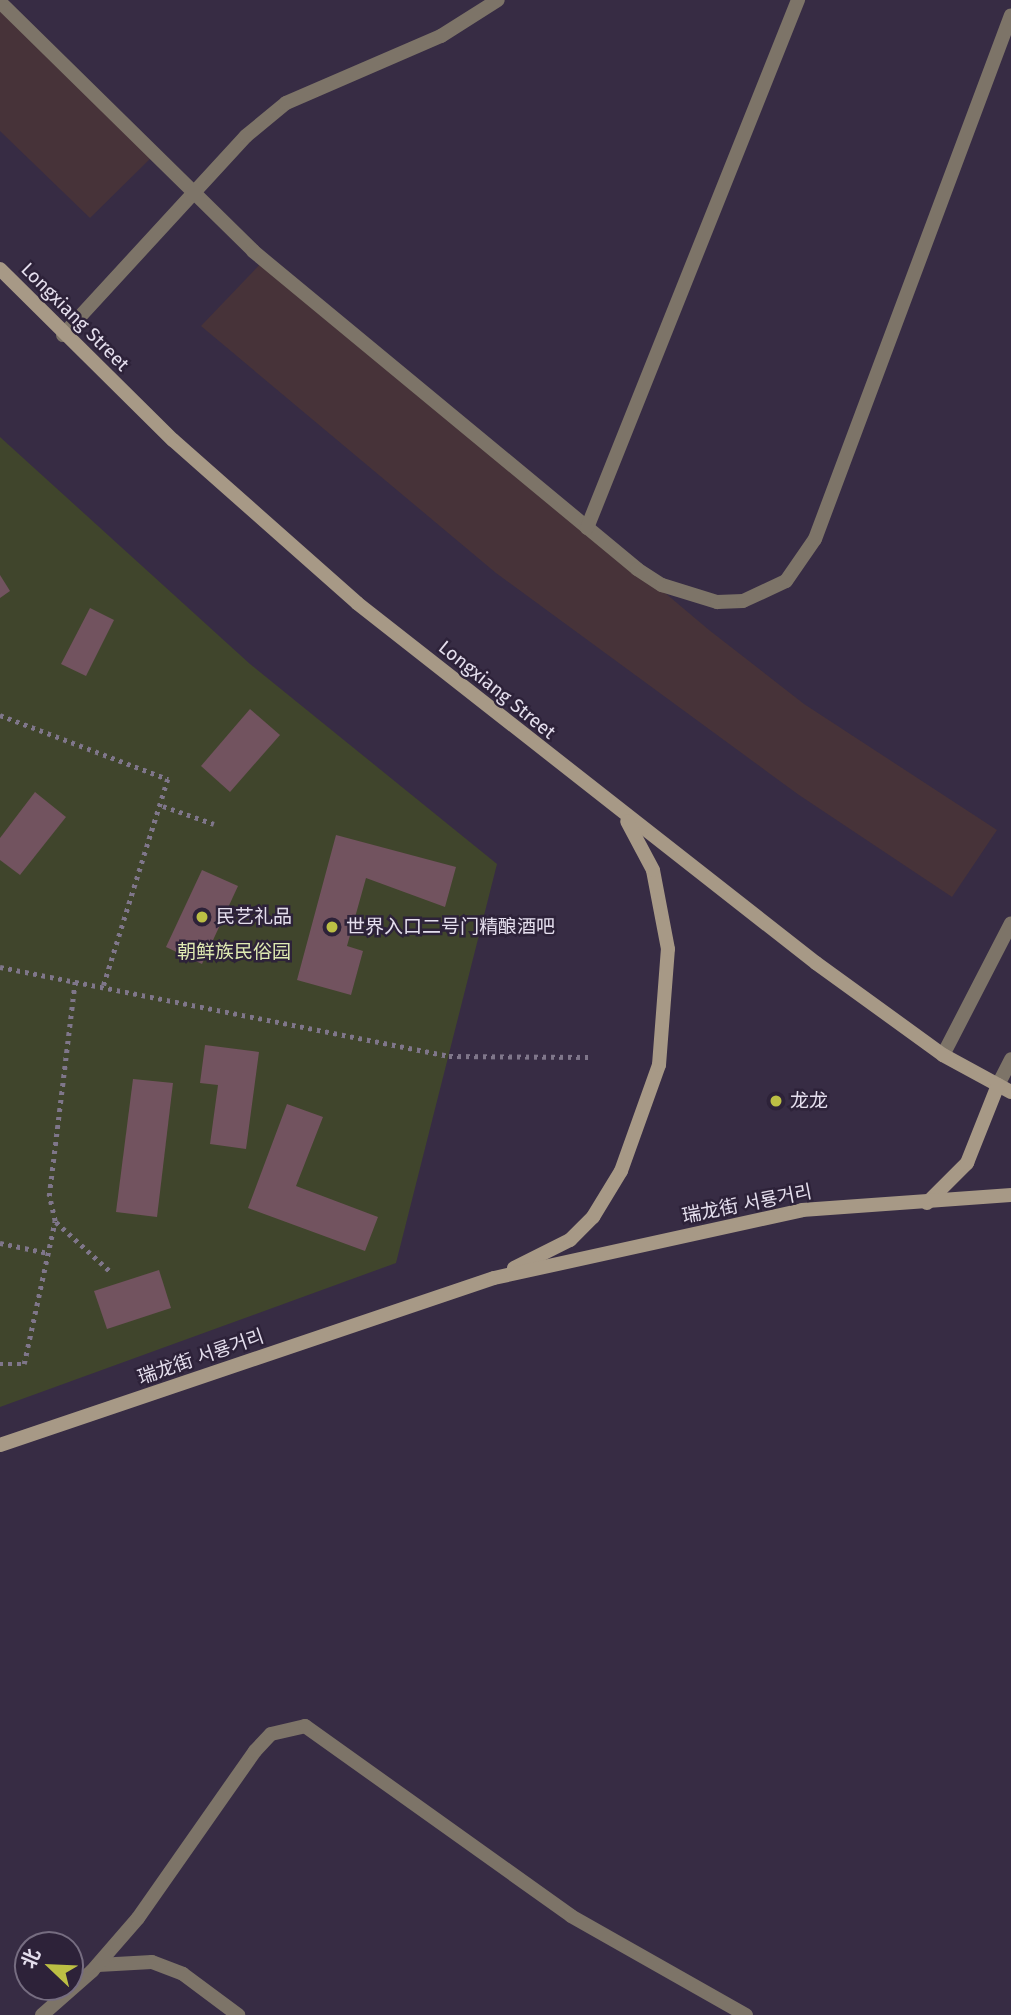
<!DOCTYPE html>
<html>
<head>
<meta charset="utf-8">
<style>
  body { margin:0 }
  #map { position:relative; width:1011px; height:2015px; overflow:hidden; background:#372c44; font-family:"Fira Sans","Noto Sans SC","Noto Sans KR",sans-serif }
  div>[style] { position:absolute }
  .commercial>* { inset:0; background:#473339 }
  .green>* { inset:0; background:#40452c }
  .building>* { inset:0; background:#72535f }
  .path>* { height:4.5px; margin-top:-2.25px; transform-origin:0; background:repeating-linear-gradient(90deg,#7f768a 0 3.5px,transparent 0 8.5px) }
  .street>* { height:14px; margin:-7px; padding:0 7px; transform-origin:7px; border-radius:7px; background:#7d7468 }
  .secondary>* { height:14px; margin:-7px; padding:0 7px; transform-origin:7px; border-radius:7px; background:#a79986 }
  .dots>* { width:19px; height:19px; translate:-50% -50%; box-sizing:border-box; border:4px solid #2d2239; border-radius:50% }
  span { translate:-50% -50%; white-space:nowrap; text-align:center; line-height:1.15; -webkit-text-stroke:5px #2d2239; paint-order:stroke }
  .street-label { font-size:19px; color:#e4deed }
  .poi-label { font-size:19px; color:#e4deed }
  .left { translate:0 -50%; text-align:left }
  .park-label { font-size:19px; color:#deeab1 }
  .north { position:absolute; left:14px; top:1931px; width:70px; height:70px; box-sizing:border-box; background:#2d2239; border:2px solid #766d81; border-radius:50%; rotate:293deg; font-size:19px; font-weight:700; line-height:28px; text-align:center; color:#e4deed }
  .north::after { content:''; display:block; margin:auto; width:24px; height:32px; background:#bcbf44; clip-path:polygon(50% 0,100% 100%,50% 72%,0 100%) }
</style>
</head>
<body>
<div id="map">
  <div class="commercial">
    <i style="clip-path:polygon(0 3px,155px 154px,90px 218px,0 131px)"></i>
    <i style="clip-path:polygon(267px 257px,709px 630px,804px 704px,997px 830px,952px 897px,799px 795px,496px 573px,201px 326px)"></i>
  </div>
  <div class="green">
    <i style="clip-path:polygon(0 437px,250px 664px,497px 864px,396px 1263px,0 1407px)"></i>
  </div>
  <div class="building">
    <i style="clip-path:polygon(0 575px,10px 591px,0 598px)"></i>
    <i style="clip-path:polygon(90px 608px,114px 620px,86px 676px,61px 664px)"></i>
    <i style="clip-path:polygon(250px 709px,280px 735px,230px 792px,201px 766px)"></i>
    <i style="clip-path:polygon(35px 792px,66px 817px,20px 875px,0 860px,0 838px)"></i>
    <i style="clip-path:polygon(336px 835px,456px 867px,445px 907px,366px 878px,347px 946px,363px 951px,351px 995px,297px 980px)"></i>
    <i style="clip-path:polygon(202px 870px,238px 886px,202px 964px,166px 947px)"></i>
    <i style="clip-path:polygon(205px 1045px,259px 1052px,246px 1149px,210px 1144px,218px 1085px,200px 1083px)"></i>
    <i style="clip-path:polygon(133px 1079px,173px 1083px,157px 1217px,116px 1212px)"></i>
    <i style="clip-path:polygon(287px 1104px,323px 1117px,296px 1186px,378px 1217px,365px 1251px,248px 1208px)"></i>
    <i style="clip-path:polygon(159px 1270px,171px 1308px,107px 1329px,94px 1291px)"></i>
  </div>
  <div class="path">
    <i style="left:0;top:715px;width:180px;rotate:20.9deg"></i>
    <i style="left:168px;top:779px;width:216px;rotate:107.3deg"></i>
    <i style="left:163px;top:806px;width:54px;rotate:19.4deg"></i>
    <i style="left:0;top:967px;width:458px;rotate:11.2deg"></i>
    <i style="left:449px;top:1056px;width:139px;rotate:0.4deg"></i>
    <i style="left:56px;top:1222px;width:76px;rotate:42.3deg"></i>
    <i style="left:0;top:1243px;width:49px;rotate:11.8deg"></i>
    <i style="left:0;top:1364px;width:24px"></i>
    <i style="left:24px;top:1364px;width:146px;rotate:-77.8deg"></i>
    <i style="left:55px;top:1221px;width:26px;rotate:-103deg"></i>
    <i style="left:49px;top:1196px;width:218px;rotate:-83.1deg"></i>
  </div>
  <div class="street">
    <i style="left:0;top:2px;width:355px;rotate:44.5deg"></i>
    <i style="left:253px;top:251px;width:499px;rotate:39.6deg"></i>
    <i style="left:637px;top:569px;width:30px;rotate:33deg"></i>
    <i style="left:662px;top:585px;width:58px;rotate:17.2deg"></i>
    <i style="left:717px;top:602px;width:26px;rotate:-2deg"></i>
    <i style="left:743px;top:601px;width:47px;rotate:-24.9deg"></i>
    <i style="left:786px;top:581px;width:51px;rotate:-55.4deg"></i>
    <i style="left:815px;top:539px;width:559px;rotate:-69.49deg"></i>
    <i style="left:63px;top:335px;width:270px;rotate:-47.4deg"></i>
    <i style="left:246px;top:136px;width:52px;rotate:-39.5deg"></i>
    <i style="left:286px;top:103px;width:169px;rotate:-23.4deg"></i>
    <i style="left:441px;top:36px;width:67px;rotate:-32.3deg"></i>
    <i style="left:587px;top:528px;width:569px;rotate:-68.22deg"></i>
    <i style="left:943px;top:1055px;width:148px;rotate:-62.7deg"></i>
    <i style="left:998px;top:1085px;width:29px;rotate:-63deg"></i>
    <i style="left:98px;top:1965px;width:54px;rotate:-3.2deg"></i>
    <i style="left:152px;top:1962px;width:33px;rotate:21deg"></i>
    <i style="left:183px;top:1974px;width:69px;rotate:36.7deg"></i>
    <i style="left:42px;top:2015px;width:67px;rotate:-41.3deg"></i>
    <i style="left:92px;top:1971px;width:70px;rotate:-49deg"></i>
    <i style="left:138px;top:1918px;width:204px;rotate:-55deg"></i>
    <i style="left:255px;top:1751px;width:23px;rotate:-47deg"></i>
    <i style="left:271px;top:1734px;width:35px;rotate:-13deg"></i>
    <i style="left:305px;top:1726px;width:327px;rotate:35.5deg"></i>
    <i style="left:571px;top:1916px;width:201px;rotate:29.5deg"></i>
  </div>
  <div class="secondary">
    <i style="left:0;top:269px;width:243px;rotate:44.7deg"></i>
    <i style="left:173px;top:440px;width:246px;rotate:41.5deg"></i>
    <i style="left:357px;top:603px;width:583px;rotate:38.11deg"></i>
    <i style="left:816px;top:963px;width:157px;rotate:35.9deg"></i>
    <i style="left:943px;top:1055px;width:77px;rotate:28.6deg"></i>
    <i style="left:927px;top:1203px;width:57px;rotate:-45deg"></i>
    <i style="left:967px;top:1163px;width:84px;rotate:-68.3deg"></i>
    <i style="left:514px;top:1268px;width:63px;rotate:-26.6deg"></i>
    <i style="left:570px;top:1240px;width:33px;rotate:-45deg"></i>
    <i style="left:593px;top:1217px;width:54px;rotate:-58.7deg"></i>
    <i style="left:621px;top:1171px;width:113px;rotate:-70.3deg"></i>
    <i style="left:659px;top:1065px;width:116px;rotate:-85.6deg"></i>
    <i style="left:668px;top:949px;width:80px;rotate:-100.8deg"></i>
    <i style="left:653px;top:870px;width:55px;rotate:-118deg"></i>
    <i style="left:0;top:1445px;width:521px;rotate:-18.68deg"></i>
    <i style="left:494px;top:1278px;width:315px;rotate:-12.4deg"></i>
    <i style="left:802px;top:1210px;width:210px;rotate:-4.1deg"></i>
  </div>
  <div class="dots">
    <i style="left:202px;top:917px;background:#bcbf44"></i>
    <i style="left:332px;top:927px;background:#bcbf44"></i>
    <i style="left:776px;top:1101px;background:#bcbf44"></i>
  </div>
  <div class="street-label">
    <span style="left:75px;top:317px;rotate:45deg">Longxiang Street</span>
    <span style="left:497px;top:690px;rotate:39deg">Longxiang Street</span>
    <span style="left:747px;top:1204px;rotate:-11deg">瑞龙街 서룡거리</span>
    <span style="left:201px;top:1357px;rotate:-19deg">瑞龙街 서룡거리</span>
  </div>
  <div class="poi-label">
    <span class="left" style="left:216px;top:917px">民艺礼品</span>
    <span class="left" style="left:346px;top:927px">世界入口二号门精酿酒吧</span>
    <span class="left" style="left:790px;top:1101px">龙龙</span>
  </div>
  <div class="park-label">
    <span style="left:234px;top:952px">朝鲜族民俗园</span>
  </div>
  <div class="north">北</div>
</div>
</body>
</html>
